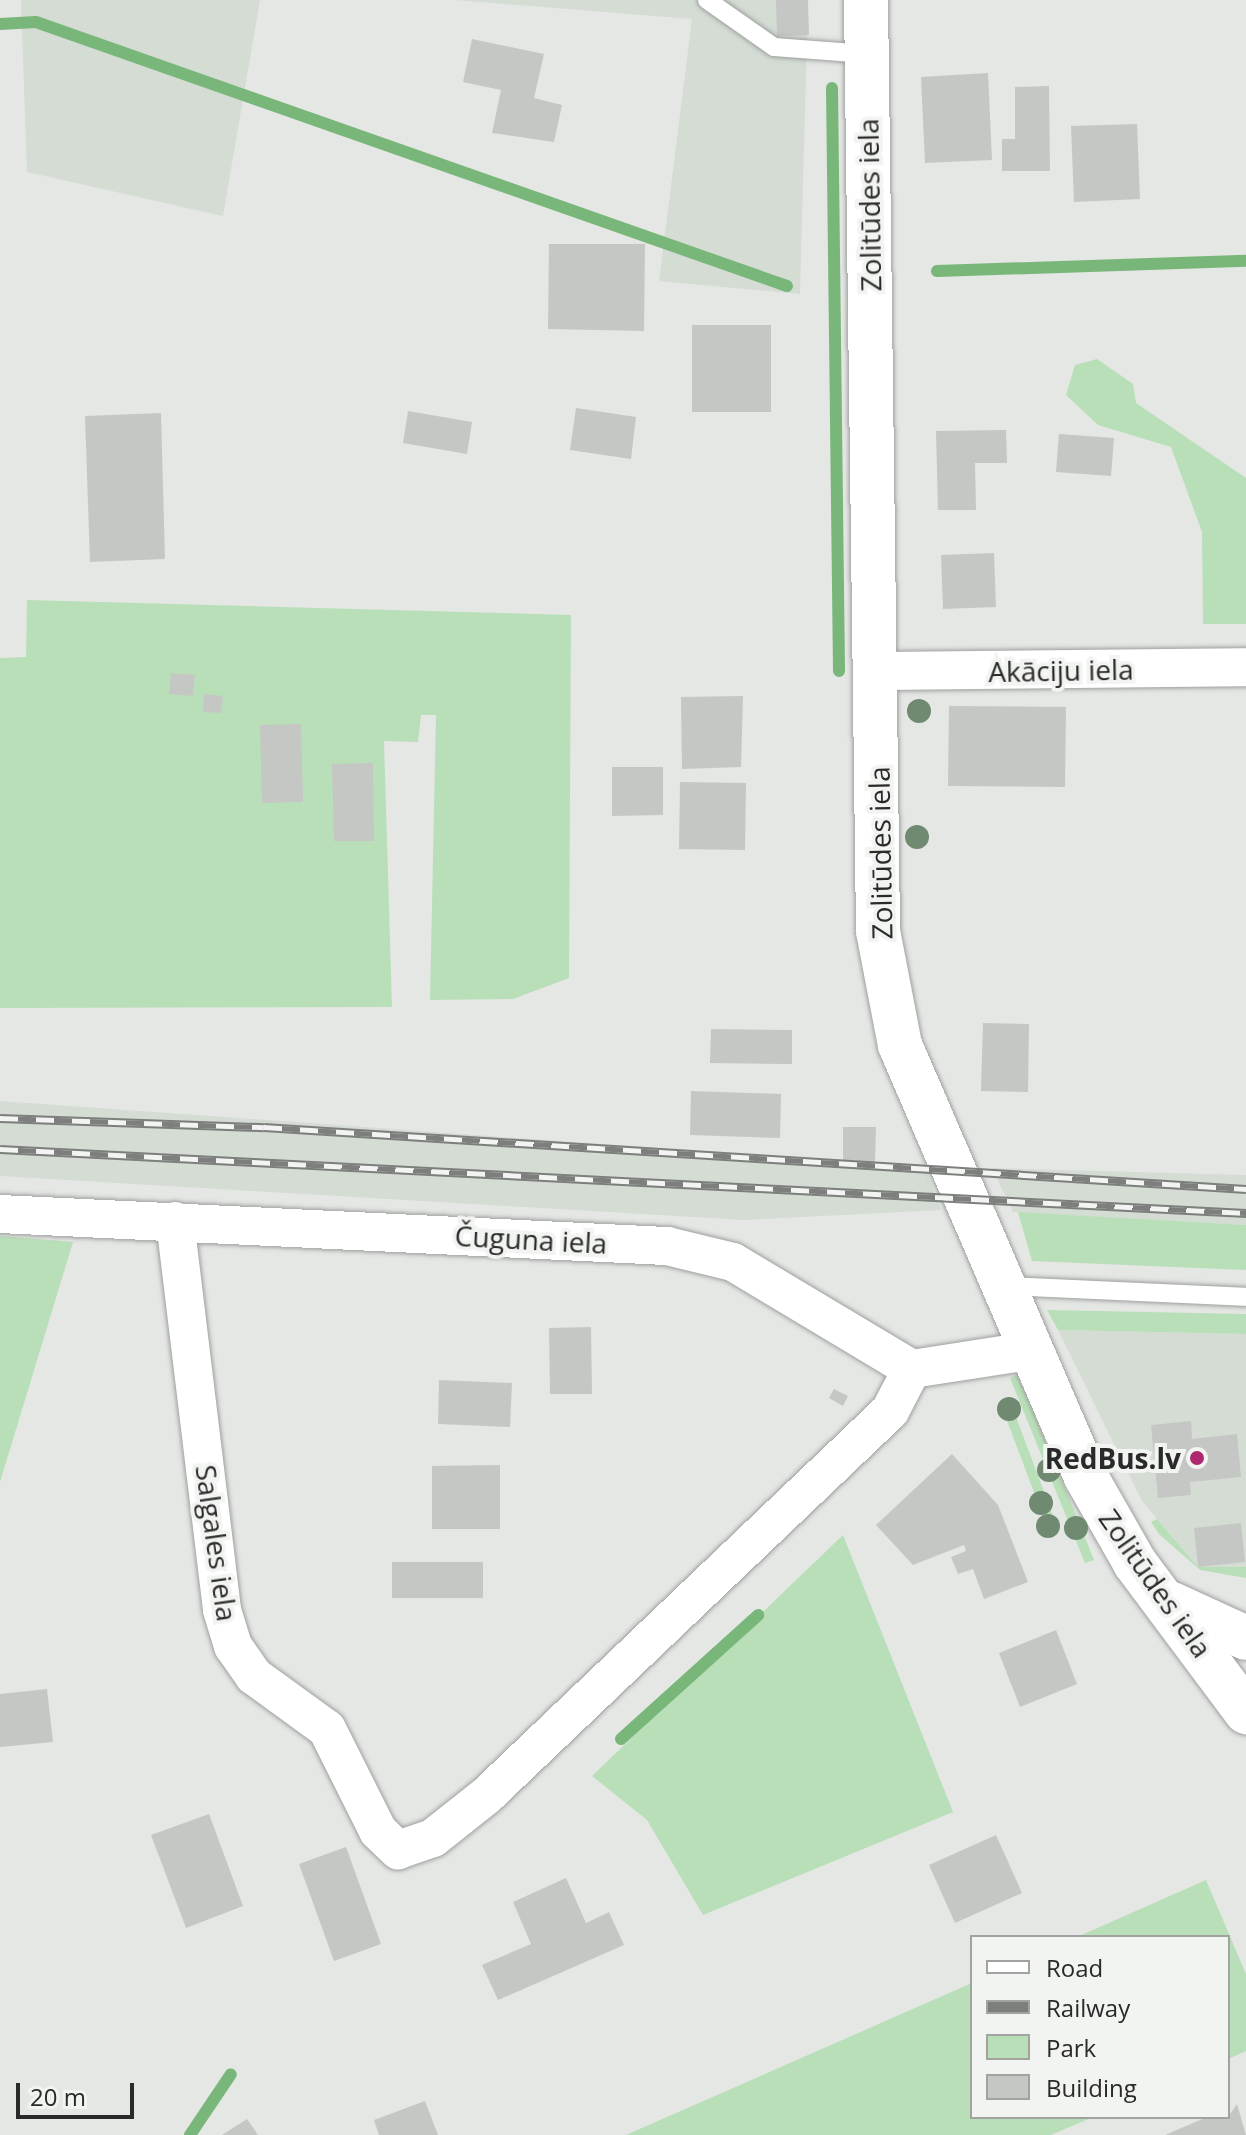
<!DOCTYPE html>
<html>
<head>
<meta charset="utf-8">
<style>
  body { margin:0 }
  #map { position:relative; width:1246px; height:2135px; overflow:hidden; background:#e4e7e4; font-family:"Open Sans",sans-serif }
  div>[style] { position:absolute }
  .built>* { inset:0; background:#d4dcd4 }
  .green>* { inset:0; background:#b9dfb8 }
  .stream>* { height:12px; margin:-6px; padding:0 6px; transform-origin:6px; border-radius:6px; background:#79b679 }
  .building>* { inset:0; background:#c5c7c5 }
  .roads { filter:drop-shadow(0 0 2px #9ea09e) drop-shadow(0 0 2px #9ea09e) }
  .service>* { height:18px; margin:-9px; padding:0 9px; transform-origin:9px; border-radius:9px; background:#fff }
  .minor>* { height:38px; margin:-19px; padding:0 19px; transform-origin:19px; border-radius:19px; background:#fff }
  .tertiary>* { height:44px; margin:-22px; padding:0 22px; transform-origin:22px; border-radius:22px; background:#fff }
  .rail>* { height:9px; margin-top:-4.5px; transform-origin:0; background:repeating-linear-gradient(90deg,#f2f4f1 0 18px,#7d7f7d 0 36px); box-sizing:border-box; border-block:2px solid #7d7f7d }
  .trees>* { width:24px; height:24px; margin:-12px; border-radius:50%; background:#708971 }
  .dots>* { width:22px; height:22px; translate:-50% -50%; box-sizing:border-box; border:4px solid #f2f4f1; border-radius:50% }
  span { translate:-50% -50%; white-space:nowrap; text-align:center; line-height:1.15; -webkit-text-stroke:8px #f2f4f1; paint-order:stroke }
  .street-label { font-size:28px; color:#292a29 }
  .poi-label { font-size:28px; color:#292a29; font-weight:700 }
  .right { translate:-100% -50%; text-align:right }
  .legend { position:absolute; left:970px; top:1935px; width:260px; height:184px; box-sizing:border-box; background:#f2f4f1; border:2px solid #a2a3a1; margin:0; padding:10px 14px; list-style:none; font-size:24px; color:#292a29 }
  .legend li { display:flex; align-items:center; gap:16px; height:40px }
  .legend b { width:40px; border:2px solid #a2a3a1 }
  .scale { position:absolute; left:16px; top:2083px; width:118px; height:36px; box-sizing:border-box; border:4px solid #292a29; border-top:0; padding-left:10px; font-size:24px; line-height:28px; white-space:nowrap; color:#292a29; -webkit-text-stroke:6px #f2f4f1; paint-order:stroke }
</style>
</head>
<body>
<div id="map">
  <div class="built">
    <i style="clip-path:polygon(21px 0,260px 0,223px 216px,27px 172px)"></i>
    <i style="clip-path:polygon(455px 0,808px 0,800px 294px,659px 281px,692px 19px)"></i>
    <i style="clip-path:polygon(0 1101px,925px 1167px,941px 1210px,744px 1220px,0 1176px)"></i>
    <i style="clip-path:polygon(992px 1168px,1246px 1175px,1246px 1225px,1013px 1212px)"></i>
    <i style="clip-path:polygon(1058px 1330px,1246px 1334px,1246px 1567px,1198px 1567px,1142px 1501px)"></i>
  </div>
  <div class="green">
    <i style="clip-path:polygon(1097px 359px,1133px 384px,1136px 403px,1246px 478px,1246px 624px,1203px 624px,1202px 532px,1171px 447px,1098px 425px,1066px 395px,1075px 365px)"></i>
    <i style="clip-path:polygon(27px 600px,571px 615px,569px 978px,513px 999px,430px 1000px,436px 715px,421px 715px,418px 742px,384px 741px,392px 1007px,0 1008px,0 658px,26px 657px)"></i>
    <i style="clip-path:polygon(1018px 1212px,1246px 1225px,1246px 1270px,1032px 1261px)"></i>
    <i style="clip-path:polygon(0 1236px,73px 1242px,0 1482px)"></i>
    <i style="clip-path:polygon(1047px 1310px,1246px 1314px,1246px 1334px,1058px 1330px)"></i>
    <i style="clip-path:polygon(1019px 1374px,1094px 1560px,1085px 1563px,1010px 1378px)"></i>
    <i style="clip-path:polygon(1009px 1398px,1043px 1489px,1058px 1530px,1049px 1532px,1006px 1418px,1000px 1402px)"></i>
    <i style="clip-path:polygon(1157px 1519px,1198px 1567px,1246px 1567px,1246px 1578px,1200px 1570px,1159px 1534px,1151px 1522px)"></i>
    <i style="clip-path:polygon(843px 1535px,953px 1812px,703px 1915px,647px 1820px,592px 1776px)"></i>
    <i style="clip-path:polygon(1206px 1880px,1246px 1974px,1246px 2051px,1228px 2059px,1228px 1937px,1077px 1937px)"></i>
    <i style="clip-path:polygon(972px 1983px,972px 2117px,1093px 2117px,1051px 2135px,626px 2135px)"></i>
  </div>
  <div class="stream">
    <i style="left:0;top:24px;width:36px;rotate:-3deg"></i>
    <i style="left:36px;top:22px;width:796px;rotate:19.37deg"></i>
    <i style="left:832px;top:88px;width:583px;rotate:89.31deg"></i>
    <i style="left:937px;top:271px;width:309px;rotate:-1.9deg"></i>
    <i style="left:621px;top:1739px;width:185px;rotate:-42.1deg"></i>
    <i style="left:190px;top:2135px;width:73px;rotate:-56.1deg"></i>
  </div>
  <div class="building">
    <i style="clip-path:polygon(776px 0,808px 0,809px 35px,777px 36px)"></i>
    <i style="clip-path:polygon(472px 39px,544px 54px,534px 98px,562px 105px,554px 142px,492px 133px,501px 90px,463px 82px)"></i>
    <i style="clip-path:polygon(988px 73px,992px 160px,925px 163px,921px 77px)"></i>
    <i style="clip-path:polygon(1049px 86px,1050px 171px,1002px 171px,1002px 139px,1015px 139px,1015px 87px)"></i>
    <i style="clip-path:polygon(1137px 124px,1140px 199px,1074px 202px,1071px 126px)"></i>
    <i style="clip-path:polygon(549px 244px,645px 244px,644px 331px,548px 329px)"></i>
    <i style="clip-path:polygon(692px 325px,771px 325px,771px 412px,692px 412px)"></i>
    <i style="clip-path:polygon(576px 408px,636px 417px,631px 459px,570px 450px)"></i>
    <i style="clip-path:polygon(408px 411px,472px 422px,467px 454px,403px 443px)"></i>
    <i style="clip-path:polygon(161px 413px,165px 559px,90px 562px,85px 416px)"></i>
    <i style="clip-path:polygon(1006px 430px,1007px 463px,975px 463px,976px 510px,938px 510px,936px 431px)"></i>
    <i style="clip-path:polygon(1059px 434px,1114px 438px,1111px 476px,1056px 472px)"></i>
    <i style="clip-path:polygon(994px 553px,996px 607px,943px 609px,941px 555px)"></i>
    <i style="clip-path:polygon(171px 673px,195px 675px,193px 696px,169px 694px)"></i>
    <i style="clip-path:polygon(204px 694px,223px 696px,221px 713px,203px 712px)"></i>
    <i style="clip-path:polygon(743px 696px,741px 767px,682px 769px,681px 697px)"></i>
    <i style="clip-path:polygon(949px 706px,1066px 707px,1065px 787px,948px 786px)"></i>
    <i style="clip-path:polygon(301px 724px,303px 802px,262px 803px,260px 725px)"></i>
    <i style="clip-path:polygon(373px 763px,374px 841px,334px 841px,332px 764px)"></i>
    <i style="clip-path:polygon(612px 767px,663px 767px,663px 815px,612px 816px)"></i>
    <i style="clip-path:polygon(680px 782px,746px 783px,745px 850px,679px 849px)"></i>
    <i style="clip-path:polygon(983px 1023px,1029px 1024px,1028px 1092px,981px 1091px)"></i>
    <i style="clip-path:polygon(711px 1029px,792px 1030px,792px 1064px,710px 1063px)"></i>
    <i style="clip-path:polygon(691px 1091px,781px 1094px,780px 1138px,690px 1135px)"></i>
    <i style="clip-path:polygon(843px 1127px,876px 1127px,875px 1162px,843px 1161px)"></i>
    <i style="clip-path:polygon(591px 1327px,592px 1394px,550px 1394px,549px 1328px)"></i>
    <i style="clip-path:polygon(439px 1380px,512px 1383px,510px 1427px,438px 1424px)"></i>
    <i style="clip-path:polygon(834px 1389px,848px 1396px,843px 1406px,829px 1398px)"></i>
    <i style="clip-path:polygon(1191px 1421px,1192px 1439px,1237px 1434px,1241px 1477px,1190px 1482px,1191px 1495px,1158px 1498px,1151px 1425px)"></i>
    <i style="clip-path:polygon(952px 1454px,998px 1505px,1028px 1582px,984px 1599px,973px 1569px,958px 1574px,951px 1557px,966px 1551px,964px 1545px,913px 1565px,876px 1525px)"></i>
    <i style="clip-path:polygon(500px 1465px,500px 1529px,432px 1529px,432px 1466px)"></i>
    <i style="clip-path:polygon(1241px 1523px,1245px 1562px,1198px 1567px,1194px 1528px)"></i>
    <i style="clip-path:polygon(392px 1562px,483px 1562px,483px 1598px,392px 1598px)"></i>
    <i style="clip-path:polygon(1056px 1630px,1077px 1684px,1020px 1707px,999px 1653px)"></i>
    <i style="clip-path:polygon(47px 1689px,53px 1742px,0 1747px,0 1694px)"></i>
    <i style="clip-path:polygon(209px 1814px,243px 1906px,186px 1928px,151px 1835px)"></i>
    <i style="clip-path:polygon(996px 1835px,1022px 1893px,955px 1923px,929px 1865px)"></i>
    <i style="clip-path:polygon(346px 1847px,381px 1944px,334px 1961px,299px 1864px)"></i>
    <i style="clip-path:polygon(566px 1878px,586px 1923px,609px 1912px,624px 1945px,498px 2000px,482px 1965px,531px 1944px,513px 1902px)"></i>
    <i style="clip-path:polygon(425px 2101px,438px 2135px,379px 2135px,374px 2120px)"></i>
    <i style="clip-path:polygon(1237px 2104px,1246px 2135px,1165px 2135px,1207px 2117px,1228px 2117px)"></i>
    <i style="clip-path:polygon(247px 2119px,258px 2135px,222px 2135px)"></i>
  </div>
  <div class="roads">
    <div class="service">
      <i style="left:707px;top:0;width:82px;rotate:35deg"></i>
      <i style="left:774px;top:47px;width:93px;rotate:4.3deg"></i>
      <i style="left:1005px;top:1286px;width:241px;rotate:2.6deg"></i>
    </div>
    <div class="minor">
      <i style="left:877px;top:671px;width:369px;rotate:-0.6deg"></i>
      <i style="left:0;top:1214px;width:668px;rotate:2.75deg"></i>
      <i style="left:667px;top:1246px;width:68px;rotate:13.6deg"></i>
      <i style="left:733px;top:1262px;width:209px;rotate:30.9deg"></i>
      <i style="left:912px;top:1369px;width:117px;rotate:-8.8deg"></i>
      <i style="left:175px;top:1221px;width:392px;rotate:83.1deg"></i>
      <i style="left:222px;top:1610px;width:38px;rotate:73deg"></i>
      <i style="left:233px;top:1646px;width:37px;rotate:55deg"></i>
      <i style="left:254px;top:1676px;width:90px;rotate:36deg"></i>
      <i style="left:327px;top:1729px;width:114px;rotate:63.4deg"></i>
      <i style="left:378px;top:1831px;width:28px;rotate:44deg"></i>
      <i style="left:398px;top:1850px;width:37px;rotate:-19deg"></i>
      <i style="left:433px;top:1838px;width:68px;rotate:-38.4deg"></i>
      <i style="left:486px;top:1796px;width:558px;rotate:-43.62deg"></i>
      <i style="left:890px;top:1411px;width:47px;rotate:-62.4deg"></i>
    </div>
    <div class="tertiary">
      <i style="left:866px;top:0;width:931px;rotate:89.26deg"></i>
      <i style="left:878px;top:931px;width:116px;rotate:79.1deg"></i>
      <i style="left:900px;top:1045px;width:470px;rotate:66.7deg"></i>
      <i style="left:1086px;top:1477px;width:99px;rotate:60.3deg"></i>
      <i style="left:1135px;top:1563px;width:186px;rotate:53.3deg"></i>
      <i style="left:1172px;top:1604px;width:81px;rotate:24.7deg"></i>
    </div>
  </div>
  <div class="rail">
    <i style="left:0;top:1118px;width:264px;rotate:2deg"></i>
    <i style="left:264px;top:1127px;width:984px;rotate:3.61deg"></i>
    <i style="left:0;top:1149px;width:1248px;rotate:2.94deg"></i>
  </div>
  <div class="trees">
    <i style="left:919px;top:711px"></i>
    <i style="left:917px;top:837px"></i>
    <i style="left:1009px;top:1409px"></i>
    <i style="left:1049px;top:1470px"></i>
    <i style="left:1041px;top:1503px"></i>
    <i style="left:1048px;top:1526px"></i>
    <i style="left:1076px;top:1528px"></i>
  </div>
  <div class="dots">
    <i style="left:1197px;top:1458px;background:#ae286f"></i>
  </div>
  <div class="street-label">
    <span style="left:869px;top:205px;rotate:-91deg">Zolitūdes iela</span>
    <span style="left:1061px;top:670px;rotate:-1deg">Akāciju iela</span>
    <span style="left:880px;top:853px;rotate:-91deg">Zolitūdes iela</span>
    <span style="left:531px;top:1239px;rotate:3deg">Čuguna iela</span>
    <span style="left:217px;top:1543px;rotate:82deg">Salgales iela</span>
    <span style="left:1156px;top:1583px;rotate:55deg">Zolitūdes iela</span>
  </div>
  <div class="poi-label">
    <span class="right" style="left:1181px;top:1458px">RedBus.lv</span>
  </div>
  <ul class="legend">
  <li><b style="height:10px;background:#fff"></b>Road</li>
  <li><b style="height:10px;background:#7d7f7d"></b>Railway</li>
  <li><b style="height:22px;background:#b9dfb8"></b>Park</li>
  <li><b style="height:22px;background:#c5c7c5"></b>Building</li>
  </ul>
  <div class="scale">20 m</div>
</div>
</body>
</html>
